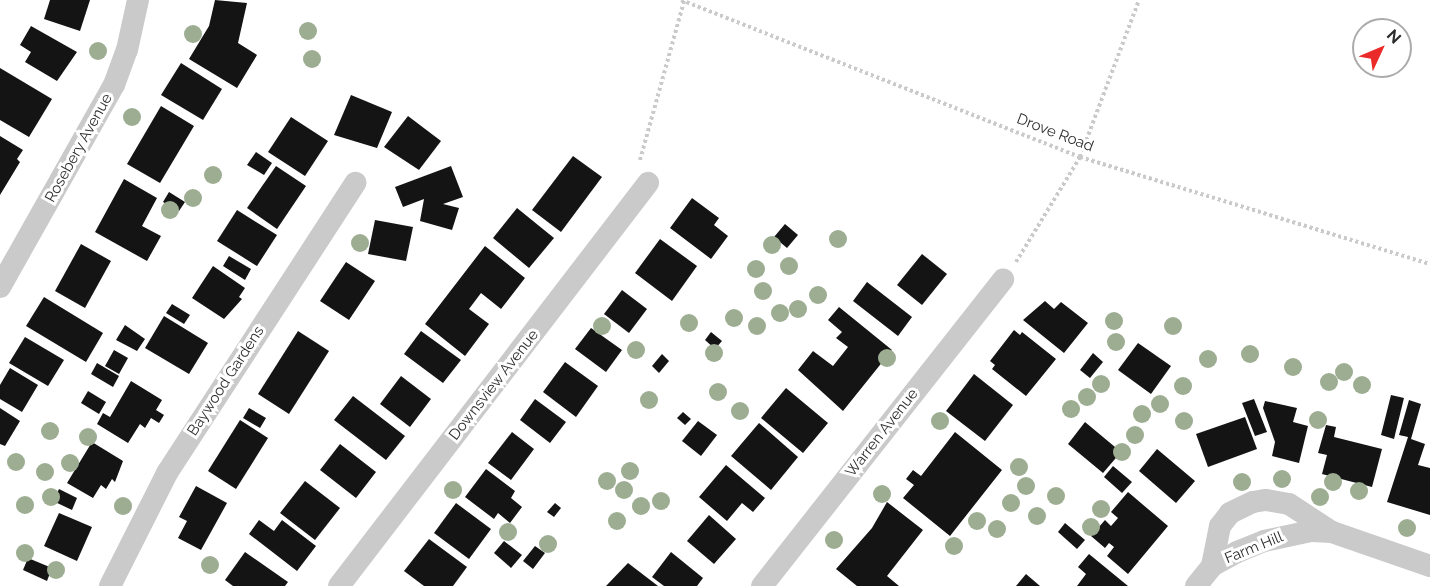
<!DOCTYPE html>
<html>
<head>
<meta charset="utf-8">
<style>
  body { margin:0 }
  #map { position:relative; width:1430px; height:586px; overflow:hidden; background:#fff; font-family:Raleway,sans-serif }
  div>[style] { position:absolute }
  .building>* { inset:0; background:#141414 }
  .path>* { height:4px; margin-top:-2px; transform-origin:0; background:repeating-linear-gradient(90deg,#cacaca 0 3px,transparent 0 6px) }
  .minor>* { height:22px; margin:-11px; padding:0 11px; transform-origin:11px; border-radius:11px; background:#cacaca }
  .trees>* { width:18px; height:18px; margin:-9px; border-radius:50%; background:#9dad92 }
  span { translate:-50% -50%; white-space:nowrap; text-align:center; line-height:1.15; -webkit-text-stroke:6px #fff; paint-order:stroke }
  .street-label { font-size:15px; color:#2d2d2d }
  .north { position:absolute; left:1352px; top:18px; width:60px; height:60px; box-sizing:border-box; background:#fff; border:2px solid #ababab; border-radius:50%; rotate:46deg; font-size:16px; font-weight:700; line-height:24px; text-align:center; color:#2d2d2d }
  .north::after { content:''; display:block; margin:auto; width:21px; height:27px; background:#ea2b29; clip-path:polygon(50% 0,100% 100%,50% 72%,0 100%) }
</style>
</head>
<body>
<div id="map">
  <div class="building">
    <i style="clip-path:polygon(50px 0,90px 0,80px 31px,44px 19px)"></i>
    <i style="clip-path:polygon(215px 0,247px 3px,238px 43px,257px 55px,237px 88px,189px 59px,209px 26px)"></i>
    <i style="clip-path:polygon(31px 26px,77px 52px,57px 81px,25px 62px,31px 52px,20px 45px)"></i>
    <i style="clip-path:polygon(181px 63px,222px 89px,203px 120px,161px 95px)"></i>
    <i style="clip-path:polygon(0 68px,52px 99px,29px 137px,0 120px)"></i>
    <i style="clip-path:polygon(351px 95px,392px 112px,377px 148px,334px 135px)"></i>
    <i style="clip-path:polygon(161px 106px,194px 126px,160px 183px,127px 164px)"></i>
    <i style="clip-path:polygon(408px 116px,441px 141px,419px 170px,384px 147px)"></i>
    <i style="clip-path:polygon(291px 117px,328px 141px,305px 176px,268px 152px)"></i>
    <i style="clip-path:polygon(0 136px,23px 150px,17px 159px,20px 162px,0 195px)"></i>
    <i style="clip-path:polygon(256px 152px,272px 163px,264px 175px,247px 165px)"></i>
    <i style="clip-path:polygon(573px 156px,602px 177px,561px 232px,532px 210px)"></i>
    <i style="clip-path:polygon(276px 166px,306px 186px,277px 229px,247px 208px)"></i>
    <i style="clip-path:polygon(451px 166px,463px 197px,443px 204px,459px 208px,452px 230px,420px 221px,424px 199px,403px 207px,395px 187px)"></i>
    <i style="clip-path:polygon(124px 179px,157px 198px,142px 226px,161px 236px,147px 261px,95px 232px)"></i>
    <i style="clip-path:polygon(169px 192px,185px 202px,179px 211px,163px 202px)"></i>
    <i style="clip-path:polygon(692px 198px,719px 218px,714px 225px,728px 236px,711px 259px,670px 228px)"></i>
    <i style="clip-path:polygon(517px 208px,554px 238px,529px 268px,493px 238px)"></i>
    <i style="clip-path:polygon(237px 210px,277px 235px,257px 266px,217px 241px)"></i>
    <i style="clip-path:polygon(375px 220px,413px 227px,406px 261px,368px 254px)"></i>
    <i style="clip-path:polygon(785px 224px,798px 235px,787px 248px,774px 237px)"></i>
    <i style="clip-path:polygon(660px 239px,697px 266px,672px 301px,635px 273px)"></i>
    <i style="clip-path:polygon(81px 244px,111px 261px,85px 308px,55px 291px)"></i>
    <i style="clip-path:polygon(485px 246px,525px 278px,501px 309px,481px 293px,469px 309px,489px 324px,465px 356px,425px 324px)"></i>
    <i style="clip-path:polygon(922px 254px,947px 274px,922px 305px,897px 285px)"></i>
    <i style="clip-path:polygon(229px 256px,251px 269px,245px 280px,223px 266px)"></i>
    <i style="clip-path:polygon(346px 262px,375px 281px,349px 320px,320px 301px)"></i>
    <i style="clip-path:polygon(213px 266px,245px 288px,239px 297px,242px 299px,224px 319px,192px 298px)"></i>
    <i style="clip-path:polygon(867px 282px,912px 317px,898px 336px,853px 301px)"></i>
    <i style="clip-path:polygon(622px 290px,647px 309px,629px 333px,604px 314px)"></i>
    <i style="clip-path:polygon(44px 297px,103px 333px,86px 362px,26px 326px)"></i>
    <i style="clip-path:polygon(1045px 301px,1054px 309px,1061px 302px,1088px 323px,1064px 353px,1023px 320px)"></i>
    <i style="clip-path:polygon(172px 304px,190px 315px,184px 324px,166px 313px)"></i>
    <i style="clip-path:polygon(839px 307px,892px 350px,843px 411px,798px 370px,813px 351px,833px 366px,848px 347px,836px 338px,842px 332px,828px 320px)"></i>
    <i style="clip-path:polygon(164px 316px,208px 343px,189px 374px,145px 348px)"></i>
    <i style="clip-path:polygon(125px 325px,145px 339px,137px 351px,116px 340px)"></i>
    <i style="clip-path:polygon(591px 328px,622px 350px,606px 372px,575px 349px)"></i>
    <i style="clip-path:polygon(1014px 330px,1020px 335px,1022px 332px,1056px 359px,1026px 396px,992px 369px,995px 365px,990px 361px)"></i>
    <i style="clip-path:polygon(298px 331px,329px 351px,289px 414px,258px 394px)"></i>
    <i style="clip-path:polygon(421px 331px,461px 360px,443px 383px,404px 354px)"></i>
    <i style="clip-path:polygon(711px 332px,722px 341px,715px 349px,705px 340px)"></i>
    <i style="clip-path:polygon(25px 337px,64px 360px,48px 386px,9px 363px)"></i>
    <i style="clip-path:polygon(1138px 343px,1171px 366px,1151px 394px,1118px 370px)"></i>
    <i style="clip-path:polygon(114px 350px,128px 358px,119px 374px,105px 366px)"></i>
    <i style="clip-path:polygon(1093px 353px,1103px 362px,1090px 378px,1080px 370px)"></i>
    <i style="clip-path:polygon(662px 354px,669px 361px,659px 373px,652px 366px)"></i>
    <i style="clip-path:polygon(565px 362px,598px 386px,576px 417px,543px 392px)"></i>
    <i style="clip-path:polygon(97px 363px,119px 376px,113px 387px,91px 374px)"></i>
    <i style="clip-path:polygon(10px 368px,38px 385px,22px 412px,0 399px,0 385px)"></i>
    <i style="clip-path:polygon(974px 374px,1013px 405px,985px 441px,946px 411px)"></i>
    <i style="clip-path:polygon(401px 376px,431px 399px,410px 427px,380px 404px)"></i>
    <i style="clip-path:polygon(131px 381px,162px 400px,156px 410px,164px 415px,159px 423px,151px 418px,145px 428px,140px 424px,128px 443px,97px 424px,103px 413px,110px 417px)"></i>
    <i style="clip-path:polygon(786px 388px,828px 423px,803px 453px,761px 418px)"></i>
    <i style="clip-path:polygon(88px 391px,106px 402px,99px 414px,81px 403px)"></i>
    <i style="clip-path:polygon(1391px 395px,1404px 398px,1394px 439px,1381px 435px)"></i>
    <i style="clip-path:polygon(353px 396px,405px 436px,386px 460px,334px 420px)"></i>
    <i style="clip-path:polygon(535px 399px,566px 422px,550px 443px,520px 420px)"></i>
    <i style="clip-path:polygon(1254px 399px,1267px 432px,1255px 436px,1242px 403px)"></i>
    <i style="clip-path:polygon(1409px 400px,1421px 404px,1411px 439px,1425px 444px,1418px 465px,1430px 468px,1430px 515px,1387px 502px,1408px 437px,1399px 435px)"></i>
    <i style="clip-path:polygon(1265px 401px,1297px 408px,1293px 422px,1308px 426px,1299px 463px,1272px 456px,1275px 442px,1263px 408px)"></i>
    <i style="clip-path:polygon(0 408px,20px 421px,5px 446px,0 444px)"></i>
    <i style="clip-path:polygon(249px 408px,266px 418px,260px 428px,243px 418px)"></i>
    <i style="clip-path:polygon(683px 412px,691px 419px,685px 425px,677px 418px)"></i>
    <i style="clip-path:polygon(1245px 417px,1257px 449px,1208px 467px,1196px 434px)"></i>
    <i style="clip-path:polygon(240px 420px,268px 438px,236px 489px,208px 471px)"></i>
    <i style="clip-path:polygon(698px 421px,717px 435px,701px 456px,682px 441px)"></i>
    <i style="clip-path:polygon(1085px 422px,1121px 452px,1103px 473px,1068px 444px)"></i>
    <i style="clip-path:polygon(759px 423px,798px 457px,771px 490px,731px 456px)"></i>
    <i style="clip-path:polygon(1326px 425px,1336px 427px,1334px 437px,1382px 449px,1372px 487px,1322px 474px,1327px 455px,1318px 453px)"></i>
    <i style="clip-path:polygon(512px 432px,534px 449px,511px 480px,488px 463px)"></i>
    <i style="clip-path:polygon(955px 432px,1002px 470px,950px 536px,903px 498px,914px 485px,906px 479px,913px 470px,921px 476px)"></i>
    <i style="clip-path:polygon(92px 442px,123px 461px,115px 482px,112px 479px,106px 489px,101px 485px,93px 498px,67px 483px)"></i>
    <i style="clip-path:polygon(340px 444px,376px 472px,356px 498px,320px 470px)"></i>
    <i style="clip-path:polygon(1157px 449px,1195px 481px,1176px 503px,1139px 471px)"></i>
    <i style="clip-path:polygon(726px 465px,765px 498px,753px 512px,742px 503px,727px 521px,699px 497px)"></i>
    <i style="clip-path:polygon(1113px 466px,1132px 482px,1122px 493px,1104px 477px)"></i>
    <i style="clip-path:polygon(486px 469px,515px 491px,511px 498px,522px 507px,510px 523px,498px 513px,494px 519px,465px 497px)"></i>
    <i style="clip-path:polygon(305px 481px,340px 508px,315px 540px,280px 513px)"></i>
    <i style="clip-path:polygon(196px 486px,227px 503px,201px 550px,178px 538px,187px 521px,179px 517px)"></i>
    <i style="clip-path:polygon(59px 489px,77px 498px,72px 510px,53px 501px)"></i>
    <i style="clip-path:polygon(1128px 492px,1168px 526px,1128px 574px,1107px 556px,1114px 547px,1109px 543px,1105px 548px,1091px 536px,1105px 520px,1111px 526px,1118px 518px,1111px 512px)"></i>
    <i style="clip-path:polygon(887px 502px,923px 530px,887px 576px,899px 586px,857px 586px,836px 569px,872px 528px)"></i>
    <i style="clip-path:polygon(456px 503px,491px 529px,469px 559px,434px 533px)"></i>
    <i style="clip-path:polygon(555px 503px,561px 508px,554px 517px,547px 512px)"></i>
    <i style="clip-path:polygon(59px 513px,92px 527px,77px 561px,44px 546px)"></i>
    <i style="clip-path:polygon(709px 515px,736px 539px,714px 564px,687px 541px)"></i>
    <i style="clip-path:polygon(259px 520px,274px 531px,282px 520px,316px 546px,297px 571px,249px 534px)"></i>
    <i style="clip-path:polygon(1065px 523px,1085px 540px,1077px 549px,1058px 532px)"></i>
    <i style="clip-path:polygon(429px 539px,467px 567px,453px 586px,424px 586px,404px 571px)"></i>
    <i style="clip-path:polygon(504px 541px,522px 555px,511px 568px,494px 553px)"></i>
    <i style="clip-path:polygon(535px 546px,545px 553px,533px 569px,523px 561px)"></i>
    <i style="clip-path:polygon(245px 552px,288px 582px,285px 586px,233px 586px,225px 580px)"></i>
    <i style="clip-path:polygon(671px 552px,703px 578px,697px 586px,664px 586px,652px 577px)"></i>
    <i style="clip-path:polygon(1089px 554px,1128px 586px,1077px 586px,1086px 574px,1078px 567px)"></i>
    <i style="clip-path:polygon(28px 558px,52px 568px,47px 581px,23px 570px)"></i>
    <i style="clip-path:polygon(628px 563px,658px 586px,606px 586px)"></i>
    <i style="clip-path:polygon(1026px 574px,1040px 586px,1016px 586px)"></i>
  </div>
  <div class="path">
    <i style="left:681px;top:0;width:429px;rotate:21.5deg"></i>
    <i style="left:1080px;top:157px;width:366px;rotate:17deg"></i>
    <i style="left:640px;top:160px;width:165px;rotate:-74.5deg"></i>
    <i style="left:1016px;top:262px;width:123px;rotate:-58.6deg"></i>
    <i style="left:1080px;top:157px;width:168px;rotate:-69.4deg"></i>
  </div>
  <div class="minor">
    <i style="left:0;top:287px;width:232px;rotate:-60.6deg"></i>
    <i style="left:114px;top:85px;width:37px;rotate:-70deg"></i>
    <i style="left:127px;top:50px;width:51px;rotate:-77.6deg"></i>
    <i style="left:1212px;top:566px;width:41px;rotate:-78.7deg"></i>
    <i style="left:1220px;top:526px;width:16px;rotate:-52deg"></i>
    <i style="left:1230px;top:513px;width:25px;rotate:-26deg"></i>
    <i style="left:1253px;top:502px;width:13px;rotate:-9deg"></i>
    <i style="left:1266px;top:500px;width:23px;rotate:10deg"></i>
    <i style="left:1289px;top:504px;width:51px;rotate:33.1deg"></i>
    <i style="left:110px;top:586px;width:127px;rotate:-63.2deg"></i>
    <i style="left:167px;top:473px;width:346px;rotate:-57deg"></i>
    <i style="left:339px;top:586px;width:508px;rotate:-52.52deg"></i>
    <i style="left:762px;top:586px;width:390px;rotate:-51.8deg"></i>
    <i style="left:1196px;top:586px;width:26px;rotate:-51deg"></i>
    <i style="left:1212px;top:566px;width:29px;rotate:-29deg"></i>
    <i style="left:1237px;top:552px;width:29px;rotate:-22deg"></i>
    <i style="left:1264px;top:541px;width:48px;rotate:-12deg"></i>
    <i style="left:1311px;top:531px;width:21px;rotate:3deg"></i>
    <i style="left:1332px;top:532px;width:104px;rotate:19.1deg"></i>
  </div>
  <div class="trees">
    <i style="left:308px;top:31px"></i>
    <i style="left:193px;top:34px"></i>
    <i style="left:98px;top:51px"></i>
    <i style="left:312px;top:59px"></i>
    <i style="left:132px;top:117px"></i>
    <i style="left:213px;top:175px"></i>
    <i style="left:193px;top:198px"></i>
    <i style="left:170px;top:210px"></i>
    <i style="left:838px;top:239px"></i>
    <i style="left:360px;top:243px"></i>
    <i style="left:772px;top:245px"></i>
    <i style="left:789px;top:266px"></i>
    <i style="left:756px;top:269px"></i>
    <i style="left:763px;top:291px"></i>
    <i style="left:818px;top:295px"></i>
    <i style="left:798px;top:309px"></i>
    <i style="left:780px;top:313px"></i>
    <i style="left:734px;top:318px"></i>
    <i style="left:1114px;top:321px"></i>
    <i style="left:689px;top:323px"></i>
    <i style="left:602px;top:326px"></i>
    <i style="left:757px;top:326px"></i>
    <i style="left:1173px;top:326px"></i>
    <i style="left:1116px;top:342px"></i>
    <i style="left:636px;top:350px"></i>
    <i style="left:714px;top:353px"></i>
    <i style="left:1250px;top:354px"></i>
    <i style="left:887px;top:358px"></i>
    <i style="left:1208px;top:359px"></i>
    <i style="left:1293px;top:367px"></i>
    <i style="left:1344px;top:372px"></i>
    <i style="left:1329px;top:382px"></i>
    <i style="left:1101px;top:384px"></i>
    <i style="left:1362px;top:385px"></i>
    <i style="left:1183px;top:386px"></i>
    <i style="left:718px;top:392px"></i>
    <i style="left:1087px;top:397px"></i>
    <i style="left:649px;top:400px"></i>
    <i style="left:1160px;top:404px"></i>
    <i style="left:1071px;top:409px"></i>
    <i style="left:740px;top:411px"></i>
    <i style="left:1142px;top:414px"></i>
    <i style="left:1318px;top:420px"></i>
    <i style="left:940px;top:421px"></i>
    <i style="left:1184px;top:421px"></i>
    <i style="left:50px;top:431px"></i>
    <i style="left:1135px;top:435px"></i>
    <i style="left:88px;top:437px"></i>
    <i style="left:1122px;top:452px"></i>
    <i style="left:16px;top:462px"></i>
    <i style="left:70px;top:463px"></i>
    <i style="left:1019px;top:467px"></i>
    <i style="left:630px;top:471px"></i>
    <i style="left:45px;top:472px"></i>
    <i style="left:1282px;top:479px"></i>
    <i style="left:607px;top:481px"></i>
    <i style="left:1242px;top:482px"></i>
    <i style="left:1333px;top:482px"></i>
    <i style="left:1026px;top:486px"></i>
    <i style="left:453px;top:490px"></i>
    <i style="left:624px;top:490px"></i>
    <i style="left:1359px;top:491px"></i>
    <i style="left:882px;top:494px"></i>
    <i style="left:1056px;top:496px"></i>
    <i style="left:51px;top:497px"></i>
    <i style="left:1320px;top:497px"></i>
    <i style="left:661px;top:501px"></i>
    <i style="left:1011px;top:503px"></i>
    <i style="left:25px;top:505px"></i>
    <i style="left:123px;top:506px"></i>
    <i style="left:641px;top:506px"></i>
    <i style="left:1101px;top:509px"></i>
    <i style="left:1037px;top:516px"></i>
    <i style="left:617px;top:521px"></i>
    <i style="left:977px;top:521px"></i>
    <i style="left:1091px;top:527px"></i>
    <i style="left:1407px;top:528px"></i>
    <i style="left:997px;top:529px"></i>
    <i style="left:508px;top:532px"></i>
    <i style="left:834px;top:540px"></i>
    <i style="left:548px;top:544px"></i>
    <i style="left:954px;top:546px"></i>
    <i style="left:25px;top:553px"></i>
    <i style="left:210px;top:565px"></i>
    <i style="left:56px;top:570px"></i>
  </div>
  <div class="street-label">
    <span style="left:1055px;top:133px;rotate:21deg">Drove Road</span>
    <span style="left:79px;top:148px;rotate:-61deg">Rosebery Avenue</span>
    <span style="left:226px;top:381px;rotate:-57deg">Baywood Gardens</span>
    <span style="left:494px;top:385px;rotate:-52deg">Downsview Avenue</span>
    <span style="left:882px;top:433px;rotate:-52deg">Warren Avenue</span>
    <span style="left:1254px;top:548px;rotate:-22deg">Farm Hill</span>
  </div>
  <div class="north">N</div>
</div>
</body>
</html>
